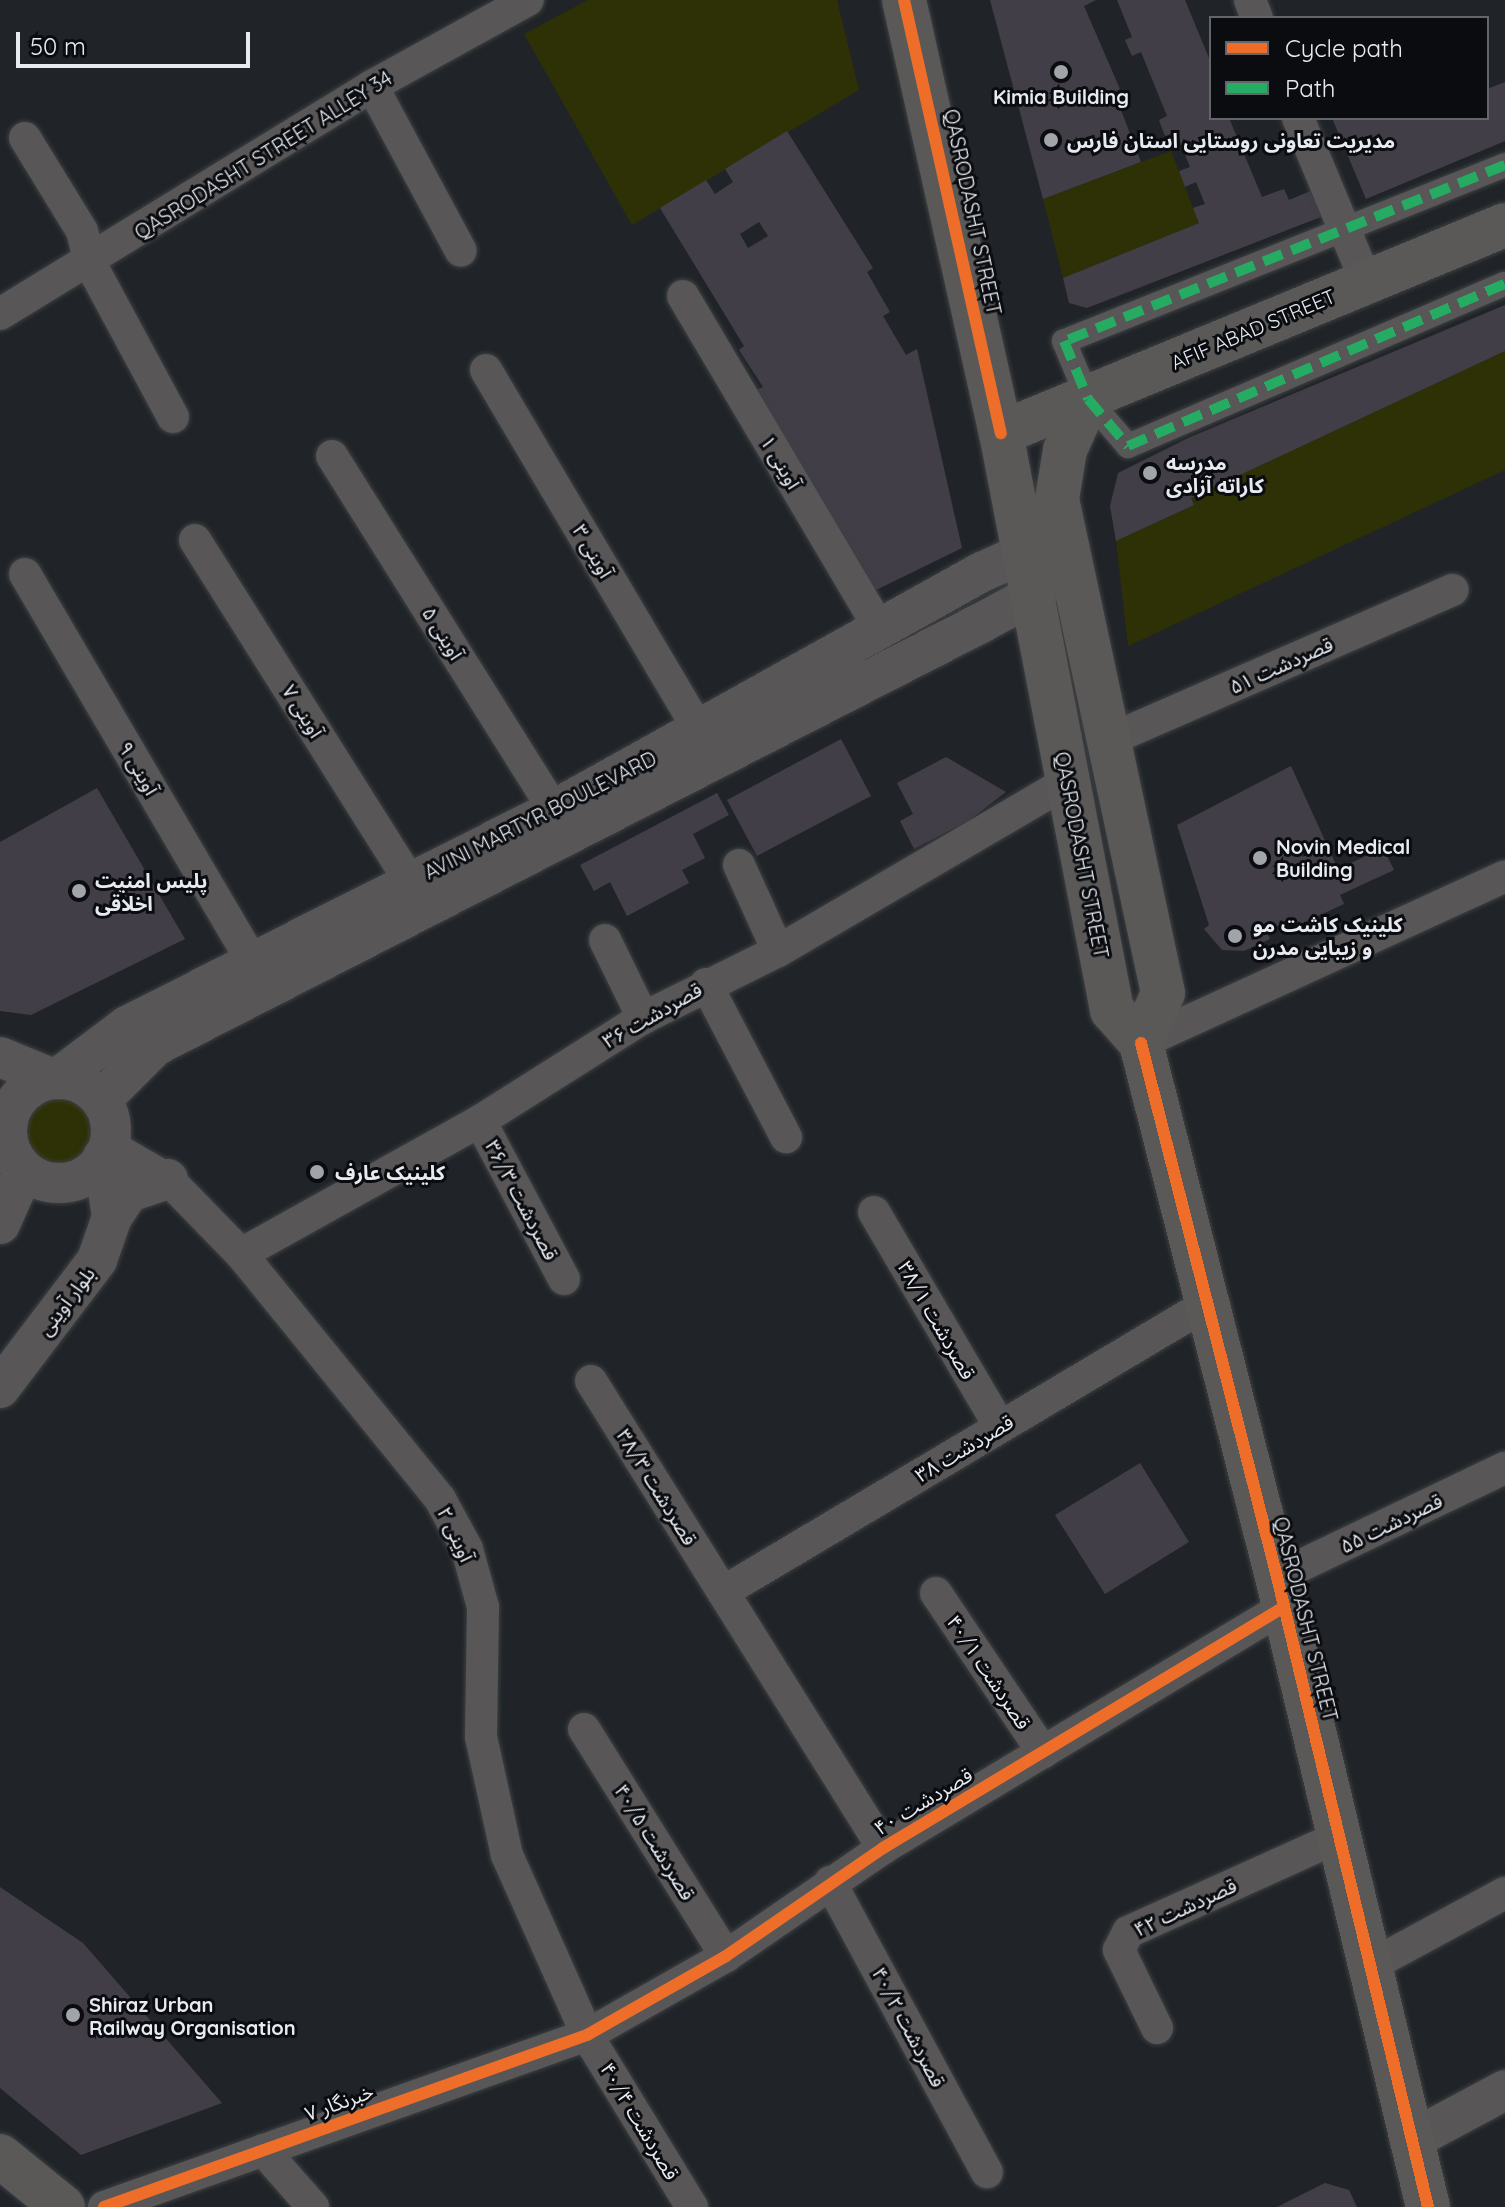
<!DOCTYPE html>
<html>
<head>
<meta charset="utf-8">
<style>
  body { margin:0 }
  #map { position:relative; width:1505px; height:2207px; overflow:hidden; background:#202428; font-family:Quicksand,"Noto Sans Arabic",sans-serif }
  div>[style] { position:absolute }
  .green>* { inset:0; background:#2d3105 }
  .round { border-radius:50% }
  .building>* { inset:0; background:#423e48 }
  .roads { filter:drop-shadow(0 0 2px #3d4043) drop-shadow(0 0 2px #3d4043) }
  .pedestrian>* { height:24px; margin:-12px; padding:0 12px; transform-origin:12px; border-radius:12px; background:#585657 }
  .minor>* { height:32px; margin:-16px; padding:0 16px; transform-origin:16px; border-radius:16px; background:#585657 }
  .tertiary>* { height:40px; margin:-20px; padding:0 20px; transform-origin:20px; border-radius:20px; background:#585657 }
  .tertiary>.ring { margin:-20px; padding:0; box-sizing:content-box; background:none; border:40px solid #585657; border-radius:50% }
  .secondary>* { height:44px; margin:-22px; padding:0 22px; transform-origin:22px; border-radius:22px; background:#5a5958 }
  .quiet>* { height:10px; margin-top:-5px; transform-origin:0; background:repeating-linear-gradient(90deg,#26ab63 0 20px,transparent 0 30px) }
  .cycleway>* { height:12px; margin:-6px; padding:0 6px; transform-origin:6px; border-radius:6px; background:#ee6e29 }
  .dots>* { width:22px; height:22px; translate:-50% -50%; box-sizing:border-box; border:4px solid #0a0c10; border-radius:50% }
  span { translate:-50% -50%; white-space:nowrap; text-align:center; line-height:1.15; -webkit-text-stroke:6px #0a0c10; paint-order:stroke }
  .poi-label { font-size:20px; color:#e7ebf1; font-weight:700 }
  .left { translate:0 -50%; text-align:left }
  .street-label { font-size:20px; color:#e7ebf1 }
  .legend { position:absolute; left:1209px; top:16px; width:280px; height:104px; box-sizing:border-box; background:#0a0c10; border:2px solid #62656a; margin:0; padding:10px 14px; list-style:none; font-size:24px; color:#e7ebf1 }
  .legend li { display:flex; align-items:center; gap:16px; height:40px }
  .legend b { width:40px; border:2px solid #62656a }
  .scale { position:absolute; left:16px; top:32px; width:234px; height:36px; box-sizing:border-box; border:4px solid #e7ebf1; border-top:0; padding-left:10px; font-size:24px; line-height:28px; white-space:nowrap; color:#e7ebf1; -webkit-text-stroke:6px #0a0c10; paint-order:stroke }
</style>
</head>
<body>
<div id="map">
  <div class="green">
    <i style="clip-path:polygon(588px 0,837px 0,859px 90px,632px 225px,524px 34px)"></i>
    <i style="clip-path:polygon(1171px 151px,1199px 223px,1063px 278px,1043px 199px)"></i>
    <i style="clip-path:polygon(1505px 351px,1505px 470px,1128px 646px,1116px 541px,1194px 505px,1191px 498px)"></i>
    <i class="round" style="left:20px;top:1093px;width:78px;height:78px"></i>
  </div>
  <div class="building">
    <i style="clip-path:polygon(990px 0,1096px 0,1084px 6px,1120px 89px,1114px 92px,1141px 162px,1043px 199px)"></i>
    <i style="clip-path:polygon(1117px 0,1185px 0,1211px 63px,1211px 118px,1229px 118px,1262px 197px,1284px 189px,1289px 200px,1315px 189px,1326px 215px,1087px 308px,1069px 303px,1063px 278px,1199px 223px,1193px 208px,1205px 204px,1196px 182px,1185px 187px,1179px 171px,1190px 167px,1176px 132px,1165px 136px,1159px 120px,1167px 116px,1141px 52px,1132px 56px,1125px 40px,1132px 37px)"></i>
    <i style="clip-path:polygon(1505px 82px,1505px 141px,1366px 199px,1332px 118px,1487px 118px,1487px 89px)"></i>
    <i style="clip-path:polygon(evenodd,787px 131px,873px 268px,867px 272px,890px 312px,883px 316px,906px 355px,917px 349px,962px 548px,872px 592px,756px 390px,763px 387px,739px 350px,744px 346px,660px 208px,706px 180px,715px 194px,733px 182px,725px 169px,787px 131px,759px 222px,768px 236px,748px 248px,740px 234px,759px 222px)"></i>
    <i style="clip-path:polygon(1505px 305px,1505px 351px,1191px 498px,1194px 505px,1116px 541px,1110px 506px,1118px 473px,1188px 438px)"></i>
    <i style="clip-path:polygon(841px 739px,871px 796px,757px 856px,727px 800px)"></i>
    <i style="clip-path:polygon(946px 757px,1006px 792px,968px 821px,914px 849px,900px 821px,913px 814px,897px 783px)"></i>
    <i style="clip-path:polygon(1291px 766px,1338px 869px,1383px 848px,1394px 870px,1340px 895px,1344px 904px,1294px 927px,1289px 921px,1266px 931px,1270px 939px,1244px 951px,1222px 950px,1204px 929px,1209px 925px,1177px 825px)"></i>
    <i style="clip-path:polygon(97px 788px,185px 939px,31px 1015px,0 1011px,0 842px)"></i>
    <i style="clip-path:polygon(717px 793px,729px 815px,693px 834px,705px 858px,682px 870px,689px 883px,627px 916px,610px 882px,594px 891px,580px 865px)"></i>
    <i style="clip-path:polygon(1140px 1463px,1189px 1542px,1105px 1594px,1055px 1515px)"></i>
    <i style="clip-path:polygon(0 1887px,83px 1943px,222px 2103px,81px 2155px,0 2088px)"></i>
    <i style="clip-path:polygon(1325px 2183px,1349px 2190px,1357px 2207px,1277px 2207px)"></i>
  </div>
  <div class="roads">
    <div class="pedestrian">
      <i style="left:1505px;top:165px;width:475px;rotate:158.2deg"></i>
      <i style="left:1064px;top:341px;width:63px;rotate:67.5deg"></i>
      <i style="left:1088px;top:399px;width:62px;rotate:49.6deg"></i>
      <i style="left:1128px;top:446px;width:410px;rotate:-23.3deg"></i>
    </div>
    <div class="minor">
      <i style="left:1250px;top:0;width:19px;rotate:69deg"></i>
      <i style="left:372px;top:86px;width:187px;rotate:61.7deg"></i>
      <i style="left:1298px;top:118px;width:177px;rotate:67.4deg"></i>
      <i style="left:25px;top:138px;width:109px;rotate:58.5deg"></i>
      <i style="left:82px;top:231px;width:33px;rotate:76deg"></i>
      <i style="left:90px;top:263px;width:175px;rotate:61.7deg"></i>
      <i style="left:683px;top:296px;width:387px;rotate:59.4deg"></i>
      <i style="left:0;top:314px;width:436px;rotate:-31.5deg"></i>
      <i style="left:372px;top:86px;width:178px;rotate:-28.9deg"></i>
      <i style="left:486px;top:370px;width:421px;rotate:59.4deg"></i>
      <i style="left:332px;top:456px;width:418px;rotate:57.9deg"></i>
      <i style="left:195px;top:540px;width:403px;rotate:57.8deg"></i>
      <i style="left:25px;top:574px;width:449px;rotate:59.6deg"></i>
      <i style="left:1109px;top:740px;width:375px;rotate:-23.6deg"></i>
      <i style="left:739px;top:865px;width:94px;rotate:65.6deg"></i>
      <i style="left:605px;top:940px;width:87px;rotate:64deg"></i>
      <i style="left:706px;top:984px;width:173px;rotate:62.4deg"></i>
      <i style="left:1141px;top:1043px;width:400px;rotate:-24.6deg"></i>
      <i style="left:480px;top:1121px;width:179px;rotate:62deg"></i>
      <i style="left:109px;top:1145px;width:68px;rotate:30deg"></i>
      <i style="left:168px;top:1179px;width:105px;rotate:45.8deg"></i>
      <i style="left:241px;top:1254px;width:316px;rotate:50.9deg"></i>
      <i style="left:440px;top:1499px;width:57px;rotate:61.6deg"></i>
      <i style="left:467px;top:1549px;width:60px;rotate:74.6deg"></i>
      <i style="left:483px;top:1607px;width:130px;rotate:90.9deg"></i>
      <i style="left:481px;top:1737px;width:121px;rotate:77.6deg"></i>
      <i style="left:507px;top:1855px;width:197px;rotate:66deg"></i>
      <i style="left:587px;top:2035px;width:202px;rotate:58.6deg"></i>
      <i style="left:874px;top:1212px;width:249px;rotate:59.6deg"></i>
      <i style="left:241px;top:1254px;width:274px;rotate:-29.1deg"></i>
      <i style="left:480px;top:1121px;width:193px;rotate:-32.3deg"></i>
      <i style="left:643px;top:1018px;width:151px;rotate:-26.4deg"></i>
      <i style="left:778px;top:951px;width:335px;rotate:-30.3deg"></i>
      <i style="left:591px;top:1381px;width:551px;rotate:57.98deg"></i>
      <i style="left:1277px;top:1577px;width:253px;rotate:-25.6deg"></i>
      <i style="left:723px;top:1592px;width:560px;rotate:-30.74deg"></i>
      <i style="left:936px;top:1593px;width:192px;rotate:56.1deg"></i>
      <i style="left:584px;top:1729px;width:268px;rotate:58deg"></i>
      <i style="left:830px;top:1882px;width:330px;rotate:61.6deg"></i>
      <i style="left:1368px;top:1967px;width:156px;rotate:-28.4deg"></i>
      <i style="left:1157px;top:2028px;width:87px;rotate:-116deg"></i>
      <i style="left:1119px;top:1950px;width:20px;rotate:-63deg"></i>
      <i style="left:1128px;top:1932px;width:230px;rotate:-24.3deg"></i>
      <i style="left:263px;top:2150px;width:76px;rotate:48.7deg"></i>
      <i style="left:104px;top:2207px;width:513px;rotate:-19.6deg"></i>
      <i style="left:587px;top:2035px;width:160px;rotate:-29.6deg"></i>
      <i style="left:726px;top:1956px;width:191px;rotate:-34.5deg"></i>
      <i style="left:883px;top:1848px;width:468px;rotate:-31deg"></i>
    </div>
    <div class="tertiary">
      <i style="left:0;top:1057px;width:57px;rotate:22.5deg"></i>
      <i style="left:58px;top:1078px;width:86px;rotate:-37deg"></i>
      <i style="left:127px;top:1026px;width:479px;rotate:-26.8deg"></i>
      <i style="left:554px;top:810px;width:490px;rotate:-29.1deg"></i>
      <i style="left:982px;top:572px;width:46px;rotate:-24.3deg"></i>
      <i style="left:1024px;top:553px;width:30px;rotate:8deg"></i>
      <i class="ring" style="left:7px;top:1079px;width:64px;height:64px"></i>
      <i style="left:101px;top:1100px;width:76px;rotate:-45deg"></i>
      <i style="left:155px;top:1046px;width:928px;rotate:-27.12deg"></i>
      <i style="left:981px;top:623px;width:57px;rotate:-28.4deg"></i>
      <i style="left:1031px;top:596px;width:30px;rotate:-44deg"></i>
      <i style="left:112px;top:1217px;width:30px;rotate:-56deg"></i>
      <i style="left:129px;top:1192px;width:41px;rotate:-18.4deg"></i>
      <i style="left:0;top:1224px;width:59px;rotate:-66deg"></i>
      <i style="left:0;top:1388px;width:161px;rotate:-52.8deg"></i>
      <i style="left:97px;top:1260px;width:46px;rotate:-70.8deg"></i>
      <i style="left:112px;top:1217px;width:61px;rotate:-98.5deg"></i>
      <i style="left:1410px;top:2141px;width:108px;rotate:-28.2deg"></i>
    </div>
    <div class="secondary">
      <i style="left:904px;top:0;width:444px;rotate:77.4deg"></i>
      <i style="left:1001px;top:433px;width:588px;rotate:79.11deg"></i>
      <i style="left:1112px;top:1010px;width:44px;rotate:48.7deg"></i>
      <i style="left:1141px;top:1043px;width:551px;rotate:75.71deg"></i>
      <i style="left:1277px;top:1577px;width:648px;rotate:76.52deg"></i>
      <i style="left:1088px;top:399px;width:56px;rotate:114.3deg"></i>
      <i style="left:1065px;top:450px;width:50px;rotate:99.3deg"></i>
      <i style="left:1057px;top:499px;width:505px;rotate:77.89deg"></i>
      <i style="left:1163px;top:993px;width:55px;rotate:113.7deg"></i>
      <i style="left:1001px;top:433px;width:545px;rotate:-22.43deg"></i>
      <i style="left:0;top:2156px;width:81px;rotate:39deg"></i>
    </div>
  </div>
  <div class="quiet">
    <i style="left:1505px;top:165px;width:475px;rotate:158.2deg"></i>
    <i style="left:1064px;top:341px;width:63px;rotate:67.5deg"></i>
    <i style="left:1088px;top:399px;width:62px;rotate:49.6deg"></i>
    <i style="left:1128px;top:446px;width:410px;rotate:-23.3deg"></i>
  </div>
  <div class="cycleway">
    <i style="left:904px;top:0;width:444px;rotate:77.4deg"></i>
    <i style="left:1141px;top:1043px;width:551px;rotate:75.71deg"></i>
    <i style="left:1277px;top:1577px;width:648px;rotate:76.52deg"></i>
    <i style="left:104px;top:2207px;width:513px;rotate:-19.6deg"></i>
    <i style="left:587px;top:2035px;width:160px;rotate:-29.6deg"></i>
    <i style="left:726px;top:1956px;width:191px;rotate:-34.5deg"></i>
    <i style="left:883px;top:1848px;width:468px;rotate:-31deg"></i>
  </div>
  <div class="dots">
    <i style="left:1061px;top:72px;background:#a1a5ab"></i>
    <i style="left:1051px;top:140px;background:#a1a5ab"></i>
    <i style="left:1150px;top:473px;background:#a1a5ab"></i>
    <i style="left:1260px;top:858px;background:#a1a5ab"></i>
    <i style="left:79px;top:891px;background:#a1a5ab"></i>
    <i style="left:1235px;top:936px;background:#a1a5ab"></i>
    <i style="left:317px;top:1172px;background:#a1a5ab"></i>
    <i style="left:73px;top:2015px;background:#a1a5ab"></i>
  </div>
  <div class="poi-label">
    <span style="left:1061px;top:96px">Kimia Building</span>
    <span class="left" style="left:1067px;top:140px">مدیریت تعاونی روستایی استان فارس</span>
    <span class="left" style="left:1166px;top:474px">مدرسه<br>کاراته آزادی</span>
    <span class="left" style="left:1276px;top:858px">Novin Medical<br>Building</span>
    <span class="left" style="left:95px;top:892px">پلیس امنیت<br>اخلاقی</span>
    <span class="left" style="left:1253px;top:936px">کلینیک کاشت مو<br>و زیبایی مدرن</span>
    <span class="left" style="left:335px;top:1172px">کلینیک عارف</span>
    <span class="left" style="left:89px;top:2016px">Shiraz Urban<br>Railway Organisation</span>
  </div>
  <div class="street-label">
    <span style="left:263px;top:155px;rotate:-32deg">QASRODASHT STREET ALLEY 34</span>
    <span style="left:973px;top:212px;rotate:78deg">QASRODASHT STREET</span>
    <span style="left:1253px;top:329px;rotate:-23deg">AFIF ABAD STREET</span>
    <span style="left:781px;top:462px;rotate:59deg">۱ آوینی</span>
    <span style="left:593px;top:551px;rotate:59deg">۳ آوینی</span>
    <span style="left:443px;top:633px;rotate:58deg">۵ آوینی</span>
    <span style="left:1281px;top:665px;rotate:-24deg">۵۱ قصردشت</span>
    <span style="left:303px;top:711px;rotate:58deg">۷ آوینی</span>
    <span style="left:139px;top:768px;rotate:60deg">۹ آوینی</span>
    <span style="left:540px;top:815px;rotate:-27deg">AVINI MARTYR BOULEVARD</span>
    <span style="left:1082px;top:855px;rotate:79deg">QASRODASHT STREET</span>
    <span style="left:652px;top:1015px;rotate:-30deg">۳۶ قصردشت</span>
    <span style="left:522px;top:1200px;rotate:62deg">۳۶/۳ قصردشت</span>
    <span style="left:66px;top:1301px;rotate:-53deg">بلوار آوینی</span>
    <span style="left:937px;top:1320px;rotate:60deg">۳۸/۱ قصردشت</span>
    <span style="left:964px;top:1448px;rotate:-31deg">۳۸ قصردشت</span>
    <span style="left:657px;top:1487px;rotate:58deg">۳۸/۳ قصردشت</span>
    <span style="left:1391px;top:1523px;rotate:-26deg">۵۵ قصردشت</span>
    <span style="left:456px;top:1534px;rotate:65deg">۲ آوینی</span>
    <span style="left:1306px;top:1619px;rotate:76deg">QASRODASHT STREET</span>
    <span style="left:989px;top:1672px;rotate:56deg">۴۰/۱ قصردشت</span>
    <span style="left:923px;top:1801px;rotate:-31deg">۴۰ قصردشت</span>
    <span style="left:655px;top:1842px;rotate:58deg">۴۰/۵ قصردشت</span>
    <span style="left:1185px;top:1907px;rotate:-25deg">۴۲ قصردشت</span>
    <span style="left:909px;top:2027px;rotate:62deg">۴۰/۲ قصردشت</span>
    <span style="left:339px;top:2102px;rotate:-20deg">۷ خبرنگار</span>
    <span style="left:640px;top:2121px;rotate:59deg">۴۰/۴ قصردشت</span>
  </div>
  <ul class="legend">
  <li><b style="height:10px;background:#ee6e29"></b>Cycle path</li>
  <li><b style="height:10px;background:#26ab63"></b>Path</li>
  </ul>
  <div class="scale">50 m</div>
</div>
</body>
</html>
